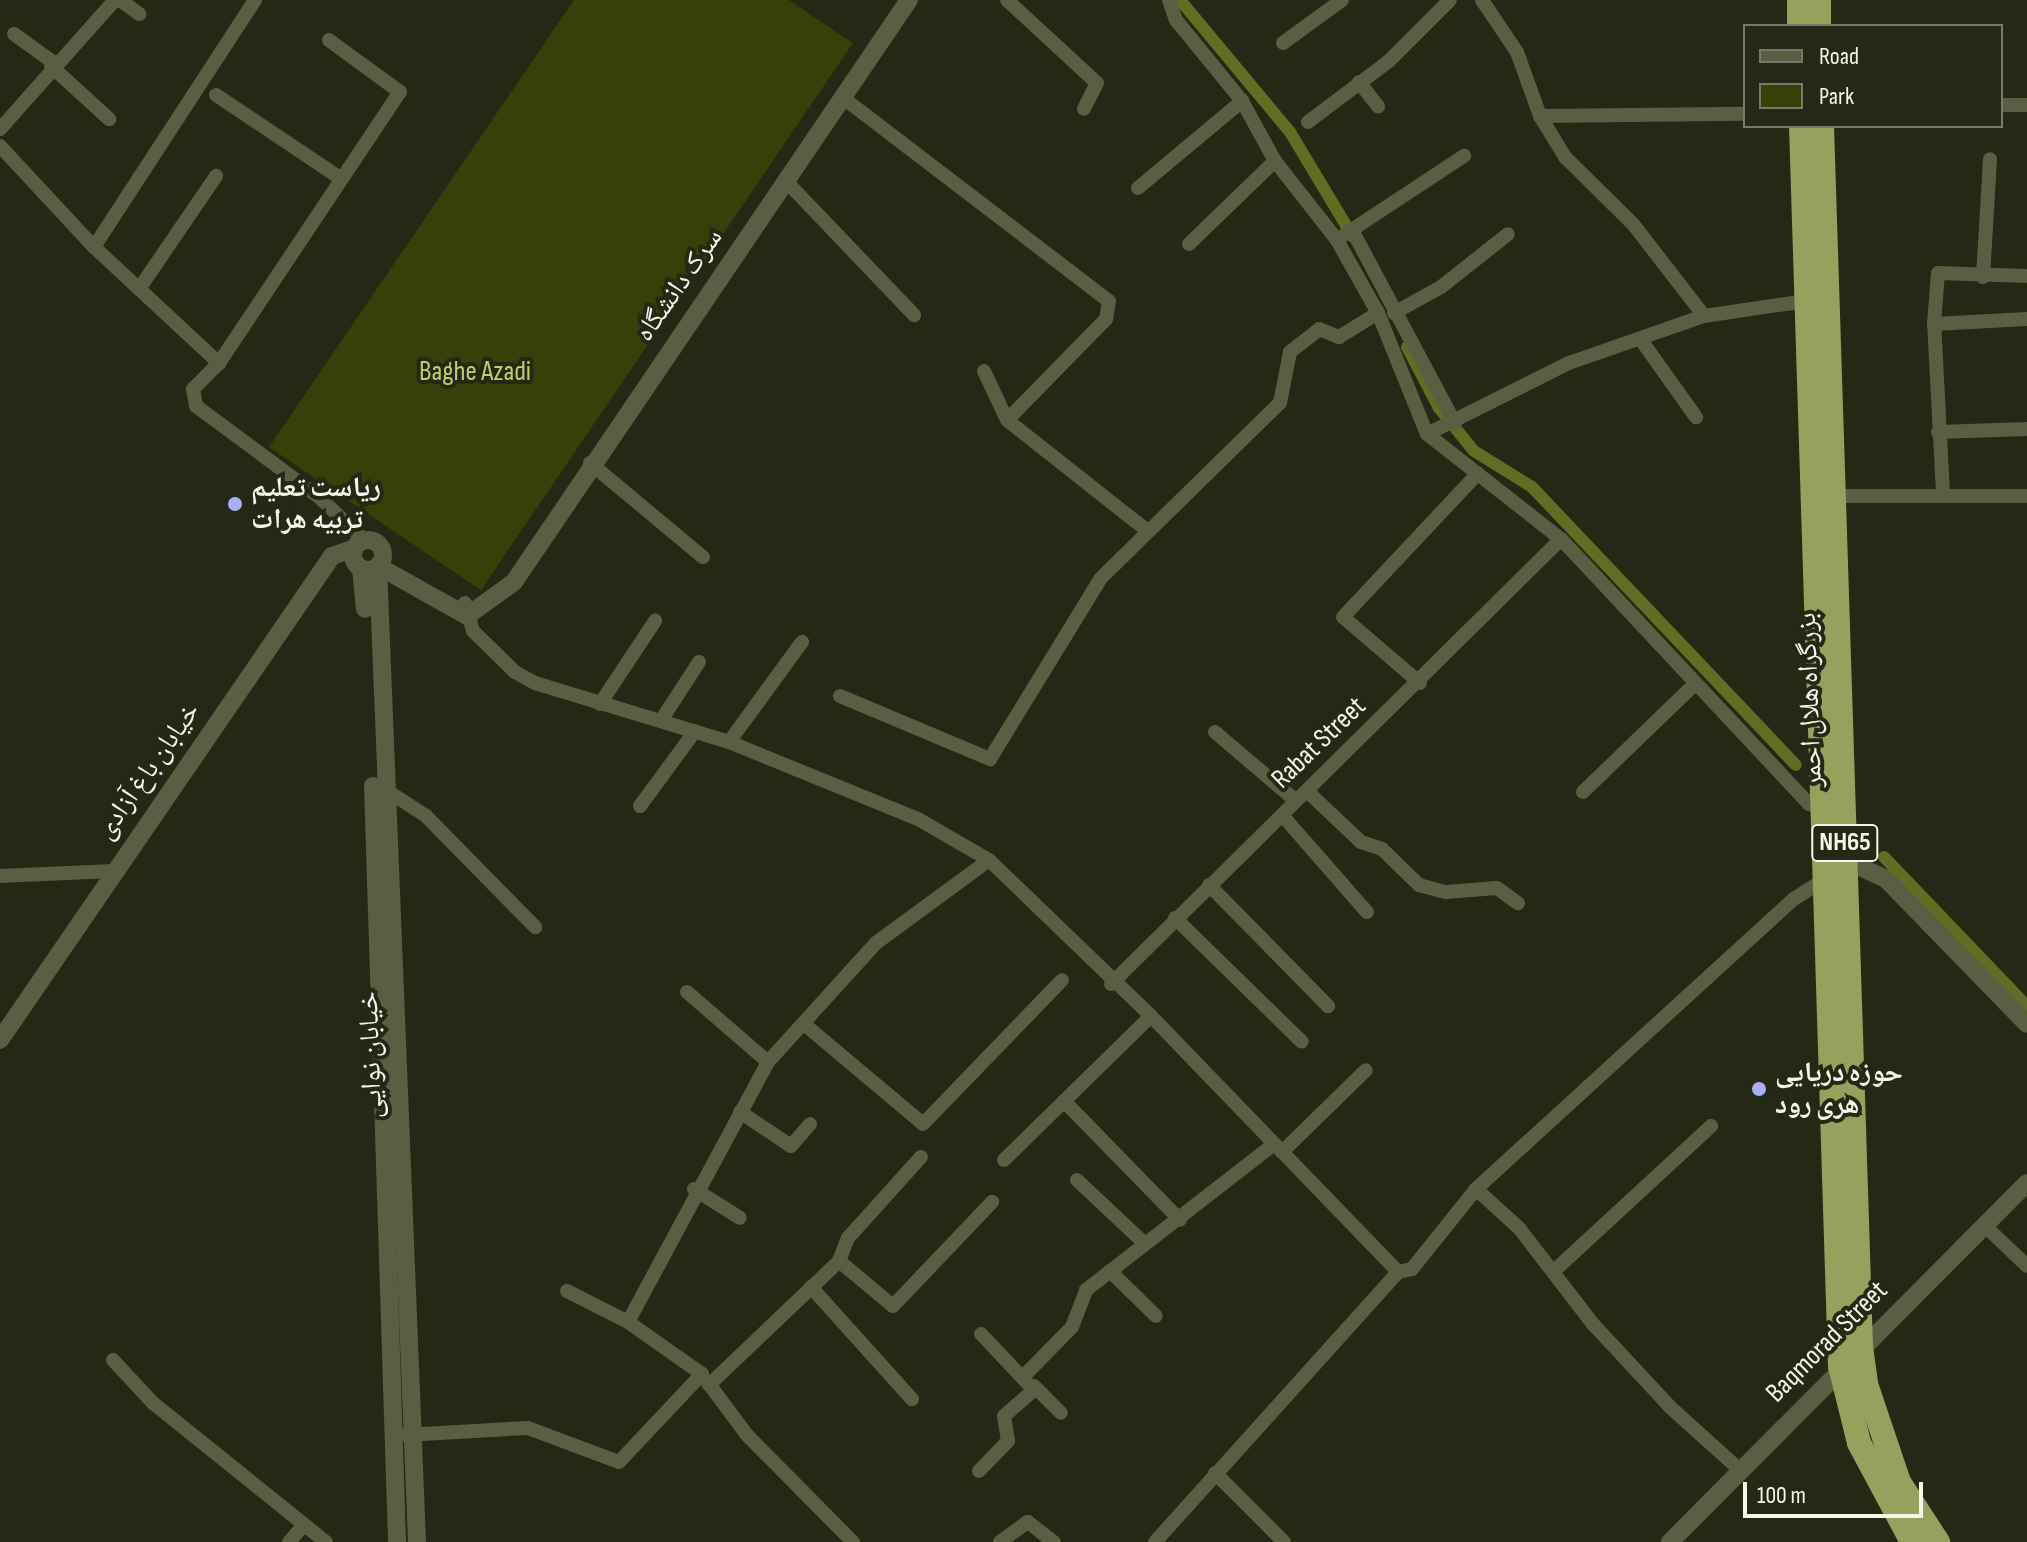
<!DOCTYPE html>
<html>
<head>
<meta charset="utf-8">
<style>
  body { margin:0 }
  #map { position:relative; width:2027px; height:1542px; overflow:hidden; background:#242815; font-family:"Sofia Sans Condensed","Noto Naskh Arabic",sans-serif }
  div>[style] { position:absolute }
  .green>* { inset:0; background:#374008 }
  .canal>* { height:12px; margin:-6px; padding:0 6px; transform-origin:6px; border-radius:6px; background:#606e23 }
  .minor>* { height:14px; margin:-7px; padding:0 7px; transform-origin:7px; border-radius:7px; background:#585f42 }
  .tertiary>* { height:18px; margin:-9px; padding:0 9px; transform-origin:9px; border-radius:9px; background:#585f42 }
  .tertiary>.ring { margin:-9px; padding:0; box-sizing:content-box; background:none; border:18px solid #585f42; border-radius:50% }
  .trunk>* { height:24px; margin:-12px; padding:0 12px; transform-origin:12px; border-radius:12px; background:#94a25e }
  .dots>* { width:22px; height:22px; translate:-50% -50%; box-sizing:border-box; border:4px solid #242815; border-radius:50% }
  span { translate:-50% -50%; white-space:nowrap; text-align:center; line-height:1.15; -webkit-text-stroke:8px #242815; paint-order:stroke }
  .shield-label span { padding:2px 6px; background:#242815; border:2px solid; border-radius:6px; -webkit-text-stroke-width:0 }
  .shield-label { font-size:26px; color:#f3f6ea; font-weight:700 }
  .street-label { font-size:28px; color:#f3f6ea }
  .park-label { font-size:28px; color:#bdd16b }
  .poi-label { font-size:28px; color:#f3f6ea; font-weight:700 }
  .left { translate:0 -50%; text-align:left }
  .legend { position:absolute; left:1743px; top:24px; width:260px; height:104px; box-sizing:border-box; background:#242815; border:2px solid #777a6a; margin:0; padding:10px 14px; list-style:none; font-size:24px; color:#f3f6ea }
  .legend li { display:flex; align-items:center; gap:16px; height:40px }
  .legend b { width:40px; border:2px solid #777a6a }
  .scale { position:absolute; left:1743px; top:1482px; width:180px; height:36px; box-sizing:border-box; border:4px solid #f3f6ea; border-top:0; padding-left:10px; font-size:24px; line-height:28px; white-space:nowrap; color:#f3f6ea; -webkit-text-stroke:6px #242815; paint-order:stroke }
</style>
</head>
<body>
<div id="map">
  <div class="green">
    <i style="clip-path:polygon(574px 0,789px 0,853px 43px,481px 590px,269px 447px)"></i>
  </div>
  <div class="canal">
    <i style="left:1180px;top:0;width:172px;rotate:50.2deg"></i>
    <i style="left:1290px;top:132px;width:122px;rotate:59deg"></i>
    <i style="left:1407px;top:347px;width:69px;rotate:62.3deg"></i>
    <i style="left:1439px;top:408px;width:55px;rotate:50.9deg"></i>
    <i style="left:1474px;top:451px;width:68px;rotate:31.8deg"></i>
    <i style="left:1532px;top:487px;width:383px;rotate:46.5deg"></i>
    <i style="left:1884px;top:857px;width:207px;rotate:46.2deg"></i>
  </div>
  <div class="minor">
    <i style="left:120px;top:0;width:24px;rotate:36deg"></i>
    <i style="left:1007px;top:0;width:122px;rotate:42.7deg"></i>
    <i style="left:1097px;top:83px;width:29px;rotate:117deg"></i>
    <i style="left:1169px;top:0;width:21px;rotate:71deg"></i>
    <i style="left:1176px;top:20px;width:104px;rotate:50.8deg"></i>
    <i style="left:1242px;top:101px;width:68px;rotate:61.2deg"></i>
    <i style="left:1275px;top:161px;width:100px;rotate:51.9deg"></i>
    <i style="left:1337px;top:240px;width:84px;rotate:60.7deg"></i>
    <i style="left:1378px;top:313px;width:131px;rotate:68deg"></i>
    <i style="left:1427px;top:434px;width:170px;rotate:38.1deg"></i>
    <i style="left:1561px;top:539px;width:363px;rotate:46.9deg"></i>
    <i style="left:1809px;top:804px;width:18px;rotate:16deg"></i>
    <i style="left:1482px;top:0;width:63px;rotate:56.1deg"></i>
    <i style="left:1517px;top:52px;width:68px;rotate:70.2deg"></i>
    <i style="left:1540px;top:116px;width:48px;rotate:58.6deg"></i>
    <i style="left:1565px;top:157px;width:95px;rotate:44.6deg"></i>
    <i style="left:1633px;top:224px;width:116px;rotate:52.3deg"></i>
    <i style="left:14px;top:34px;width:49px;rotate:35.9deg"></i>
    <i style="left:1283px;top:43px;width:73px;rotate:-36.1deg"></i>
    <i style="left:51px;top:66px;width:79px;rotate:42.4deg"></i>
    <i style="left:1359px;top:82px;width:31px;rotate:52deg"></i>
    <i style="left:216px;top:95px;width:149px;rotate:33.8deg"></i>
    <i style="left:842px;top:97px;width:336px;rotate:37.4deg"></i>
    <i style="left:1109px;top:301px;width:18px;rotate:99deg"></i>
    <i style="left:1106px;top:319px;width:141px;rotate:134.4deg"></i>
    <i style="left:2001px;top:105px;width:26px"></i>
    <i style="left:1540px;top:116px;width:205px;rotate:-0.6deg"></i>
    <i style="left:1308px;top:122px;width:101px;rotate:-37deg"></i>
    <i style="left:1389px;top:61px;width:86px;rotate:-45deg"></i>
    <i style="left:0;top:129px;width:173px;rotate:-48.3deg"></i>
    <i style="left:0;top:146px;width:138px;rotate:47.1deg"></i>
    <i style="left:94px;top:247px;width:171px;rotate:42.9deg"></i>
    <i style="left:219px;top:363px;width:37px;rotate:135deg"></i>
    <i style="left:193px;top:389px;width:17px;rotate:80deg"></i>
    <i style="left:196px;top:406px;width:153px;rotate:36.5deg"></i>
    <i style="left:319px;top:497px;width:62px;rotate:43.7deg"></i>
    <i style="left:785px;top:180px;width:187px;rotate:46.3deg"></i>
    <i style="left:1138px;top:188px;width:136px;rotate:-39.9deg"></i>
    <i style="left:1352px;top:230px;width:219px;rotate:61.9deg"></i>
    <i style="left:1344px;top:235px;width:144px;rotate:-33.4deg"></i>
    <i style="left:1189px;top:244px;width:120px;rotate:-44deg"></i>
    <i style="left:94px;top:247px;width:295px;rotate:-56.9deg"></i>
    <i style="left:1983px;top:277px;width:118px;rotate:-86.6deg"></i>
    <i style="left:139px;top:289px;width:137px;rotate:-55.7deg"></i>
    <i style="left:1394px;top:313px;width:54px;rotate:-29deg"></i>
    <i style="left:1441px;top:287px;width:85px;rotate:-38.3deg"></i>
    <i style="left:1934px;top:324px;width:93px;rotate:-3.1deg"></i>
    <i style="left:1641px;top:340px;width:95px;rotate:54.5deg"></i>
    <i style="left:219px;top:363px;width:326px;rotate:-56.3deg"></i>
    <i style="left:400px;top:92px;width:88px;rotate:-143.8deg"></i>
    <i style="left:984px;top:371px;width:54px;rotate:64.9deg"></i>
    <i style="left:1007px;top:420px;width:176px;rotate:38.3deg"></i>
    <i style="left:1938px;top:432px;width:89px;rotate:-1.9deg"></i>
    <i style="left:1427px;top:434px;width:159px;rotate:-26.6deg"></i>
    <i style="left:1569px;top:363px;width:143px;rotate:-19.2deg"></i>
    <i style="left:1704px;top:316px;width:103px;rotate:-8.4deg"></i>
    <i style="left:590px;top:463px;width:147px;rotate:39.8deg"></i>
    <i style="left:1943px;top:493px;width:169px;rotate:-93deg"></i>
    <i style="left:1934px;top:324px;width:51px;rotate:-85.5deg"></i>
    <i style="left:1938px;top:273px;width:89px;rotate:1.9deg"></i>
    <i style="left:1829px;top:496px;width:198px"></i>
    <i style="left:465px;top:603px;width:29px;rotate:74deg"></i>
    <i style="left:473px;top:631px;width:59px;rotate:44.3deg"></i>
    <i style="left:515px;top:672px;width:23px;rotate:29deg"></i>
    <i style="left:535px;top:683px;width:203px;rotate:16.9deg"></i>
    <i style="left:729px;top:742px;width:204px;rotate:22.2deg"></i>
    <i style="left:918px;top:819px;width:82px;rotate:30deg"></i>
    <i style="left:989px;top:860px;width:225px;rotate:43.9deg"></i>
    <i style="left:1151px;top:1016px;width:356px;rotate:46deg"></i>
    <i style="left:1420px;top:683px;width:101px;rotate:-139.4deg"></i>
    <i style="left:1343px;top:617px;width:197px;rotate:-46.8deg"></i>
    <i style="left:840px;top:696px;width:163px;rotate:22.8deg"></i>
    <i style="left:990px;top:759px;width:212px;rotate:-58.5deg"></i>
    <i style="left:1101px;top:578px;width:250px;rotate:-44.4deg"></i>
    <i style="left:1280px;top:403px;width:52px;rotate:-78.9deg"></i>
    <i style="left:1290px;top:352px;width:37px;rotate:-38deg"></i>
    <i style="left:1319px;top:329px;width:22px;rotate:22deg"></i>
    <i style="left:1339px;top:337px;width:46px;rotate:-31.6deg"></i>
    <i style="left:600px;top:704px;width:100px;rotate:-56.5deg"></i>
    <i style="left:662px;top:719px;width:68px;rotate:-57deg"></i>
    <i style="left:1215px;top:732px;width:106px;rotate:40.4deg"></i>
    <i style="left:729px;top:742px;width:124px;rotate:-53.9deg"></i>
    <i style="left:386px;top:790px;width:48px;rotate:33deg"></i>
    <i style="left:426px;top:816px;width:156px;rotate:45.5deg"></i>
    <i style="left:1307px;top:791px;width:74px;rotate:43.4deg"></i>
    <i style="left:1361px;top:842px;width:22px;rotate:18deg"></i>
    <i style="left:1382px;top:849px;width:52px;rotate:44.2deg"></i>
    <i style="left:1419px;top:885px;width:28px;rotate:15deg"></i>
    <i style="left:1446px;top:892px;width:51px;rotate:-4.5deg"></i>
    <i style="left:1497px;top:888px;width:26px;rotate:36deg"></i>
    <i style="left:1583px;top:792px;width:156px;rotate:-44deg"></i>
    <i style="left:640px;top:806px;width:93px;rotate:-53.7deg"></i>
    <i style="left:1282px;top:815px;width:129px;rotate:48.8deg"></i>
    <i style="left:0;top:876px;width:113px;rotate:-2.5deg"></i>
    <i style="left:1209px;top:885px;width:170px;rotate:45.5deg"></i>
    <i style="left:1175px;top:918px;width:177px;rotate:44.3deg"></i>
    <i style="left:1111px;top:984px;width:633px;rotate:-44.68deg"></i>
    <i style="left:687px;top:992px;width:107px;rotate:40.8deg"></i>
    <i style="left:804px;top:1024px;width:155px;rotate:40deg"></i>
    <i style="left:923px;top:1124px;width:200px;rotate:-46deg"></i>
    <i style="left:1064px;top:1101px;width:166px;rotate:45.7deg"></i>
    <i style="left:740px;top:1112px;width:61px;rotate:33.7deg"></i>
    <i style="left:791px;top:1146px;width:29px;rotate:-49deg"></i>
    <i style="left:1282px;top:1152px;width:117px;rotate:-44.3deg"></i>
    <i style="left:1004px;top:1160px;width:206px;rotate:-44.4deg"></i>
    <i style="left:1077px;top:1180px;width:92px;rotate:43.2deg"></i>
    <i style="left:694px;top:1189px;width:54px;rotate:32.2deg"></i>
    <i style="left:1476px;top:1189px;width:58px;rotate:42.2deg"></i>
    <i style="left:1519px;top:1228px;width:121px;rotate:52.4deg"></i>
    <i style="left:1593px;top:1324px;width:113px;rotate:47.1deg"></i>
    <i style="left:1670px;top:1407px;width:94px;rotate:42deg"></i>
    <i style="left:1984px;top:1225px;width:59px;rotate:43.6deg"></i>
    <i style="left:839px;top:1261px;width:70px;rotate:39.8deg"></i>
    <i style="left:893px;top:1306px;width:144px;rotate:-46.4deg"></i>
    <i style="left:1110px;top:1271px;width:64px;rotate:44.4deg"></i>
    <i style="left:1554px;top:1271px;width:214px;rotate:-42.7deg"></i>
    <i style="left:811px;top:1287px;width:151px;rotate:48deg"></i>
    <i style="left:567px;top:1291px;width:68px;rotate:26.9deg"></i>
    <i style="left:113px;top:1360px;width:59px;rotate:47.1deg"></i>
    <i style="left:153px;top:1403px;width:222px;rotate:38.8deg"></i>
    <i style="left:1024px;top:1376px;width:69px;rotate:-45.6deg"></i>
    <i style="left:1072px;top:1327px;width:40px;rotate:-69deg"></i>
    <i style="left:1086px;top:1290px;width:238px;rotate:-37.8deg"></i>
    <i style="left:706px;top:1380px;width:69px;rotate:53.3deg"></i>
    <i style="left:747px;top:1435px;width:151px;rotate:45.3deg"></i>
    <i style="left:709px;top:1385px;width:180px;rotate:-43.6deg"></i>
    <i style="left:839px;top:1261px;width:25px;rotate:-69deg"></i>
    <i style="left:848px;top:1238px;width:109px;rotate:-48deg"></i>
    <i style="left:1034px;top:1386px;width:38px;rotate:45deg"></i>
    <i style="left:405px;top:1435px;width:123px;rotate:-3.3deg"></i>
    <i style="left:528px;top:1428px;width:97px;rotate:20.5deg"></i>
    <i style="left:619px;top:1462px;width:121px;rotate:-46.7deg"></i>
    <i style="left:702px;top:1374px;width:90px;rotate:-144.9deg"></i>
    <i style="left:628px;top:1322px;width:295px;rotate:-61.7deg"></i>
    <i style="left:768px;top:1062px;width:161px;rotate:-47.8deg"></i>
    <i style="left:876px;top:943px;width:140px;rotate:-36.3deg"></i>
    <i style="left:979px;top:1471px;width:42px;rotate:-46deg"></i>
    <i style="left:1008px;top:1441px;width:25px;rotate:-99deg"></i>
    <i style="left:1004px;top:1416px;width:40px;rotate:-41deg"></i>
    <i style="left:1034px;top:1390px;width:77px;rotate:-133.4deg"></i>
    <i style="left:1215px;top:1473px;width:98px;rotate:45deg"></i>
    <i style="left:289px;top:1542px;width:20px;rotate:-49deg"></i>
    <i style="left:1000px;top:1542px;width:34px;rotate:-36deg"></i>
    <i style="left:1028px;top:1522px;width:33px;rotate:38deg"></i>
    <i style="left:1155px;top:1542px;width:363px;rotate:-48deg"></i>
    <i style="left:1398px;top:1272px;width:14px;rotate:-12deg"></i>
    <i style="left:1412px;top:1269px;width:102px;rotate:-51.3deg"></i>
    <i style="left:1476px;top:1189px;width:430px;rotate:-42.4deg"></i>
    <i style="left:1794px;top:899px;width:40px;rotate:-32.9deg"></i>
  </div>
  <div class="tertiary">
    <i class="ring" style="left:353px;top:540px;width:12px;height:12px"></i>
    <i style="left:361px;top:568px;width:41px;rotate:84.4deg"></i>
    <i style="left:373px;top:786px;width:756px;rotate:88.18deg"></i>
    <i style="left:1845px;top:860px;width:45px;rotate:24.9deg"></i>
    <i style="left:1886px;top:879px;width:202px;rotate:45.8deg"></i>
    <i style="left:0;top:1040px;width:587px;rotate:-55.55deg"></i>
    <i style="left:332px;top:556px;width:24px;rotate:-19deg"></i>
    <i style="left:417px;top:1542px;width:977px;rotate:-92.29deg"></i>
    <i style="left:378px;top:566px;width:102px;rotate:29.3deg"></i>
    <i style="left:467px;top:616px;width:58px;rotate:-35.9deg"></i>
    <i style="left:514px;top:582px;width:703px;rotate:-55.84deg"></i>
    <i style="left:1670px;top:1542px;width:506px;rotate:-45.16deg"></i>
  </div>
  <div class="trunk">
    <i style="left:1799px;top:0;width:26px;rotate:90deg"></i>
    <i style="left:1819px;top:0;width:26px;rotate:90deg"></i>
    <i style="left:1801px;top:126px;width:1241px;rotate:88.2deg"></i>
    <i style="left:1840px;top:1366px;width:79px;rotate:76.1deg"></i>
    <i style="left:1859px;top:1443px;width:112px;rotate:61.8deg"></i>
    <i style="left:1822px;top:126px;width:1222px;rotate:88.17deg"></i>
    <i style="left:1861px;top:1347px;width:37px;rotate:82deg"></i>
    <i style="left:1866px;top:1384px;width:103px;rotate:71.4deg"></i>
    <i style="left:1899px;top:1482px;width:72px;rotate:57deg"></i>
  </div>
  <div class="dots">
    <i style="left:235px;top:504px;background:#abaffb"></i>
    <i style="left:1759px;top:1089px;background:#abaffb"></i>
  </div>
  <div class="shield-label">
    <span style="left:1845px;top:843px">NH65</span>
  </div>
  <div class="street-label">
    <span style="left:679px;top:285px;rotate:-55deg">سرک دانشگاه</span>
    <span style="left:1810px;top:700px;rotate:-92deg">بزرگراه هلال احمر</span>
    <span style="left:1319px;top:743px;rotate:-44deg">Rabat Street</span>
    <span style="left:148px;top:771px;rotate:-55deg">خیابان باغ آزادی</span>
    <span style="left:371px;top:1055px;rotate:-92deg">خیابان نوایی</span>
    <span style="left:1827px;top:1342px;rotate:-45deg">Baqmorad Street</span>
  </div>
  <div class="park-label">
    <span style="left:475px;top:372px">Baghe Azadi</span>
  </div>
  <div class="poi-label">
    <span class="left" style="left:251px;top:504px">ریاست تعلیم<br>تربیه هرات</span>
    <span class="left" style="left:1775px;top:1089px">حوزه دریایی<br>هری رود</span>
  </div>
  <ul class="legend">
  <li><b style="height:10px;background:#585f42"></b>Road</li>
  <li><b style="height:22px;background:#374008"></b>Park</li>
  </ul>
  <div class="scale">100 m</div>
</div>
</body>
</html>
